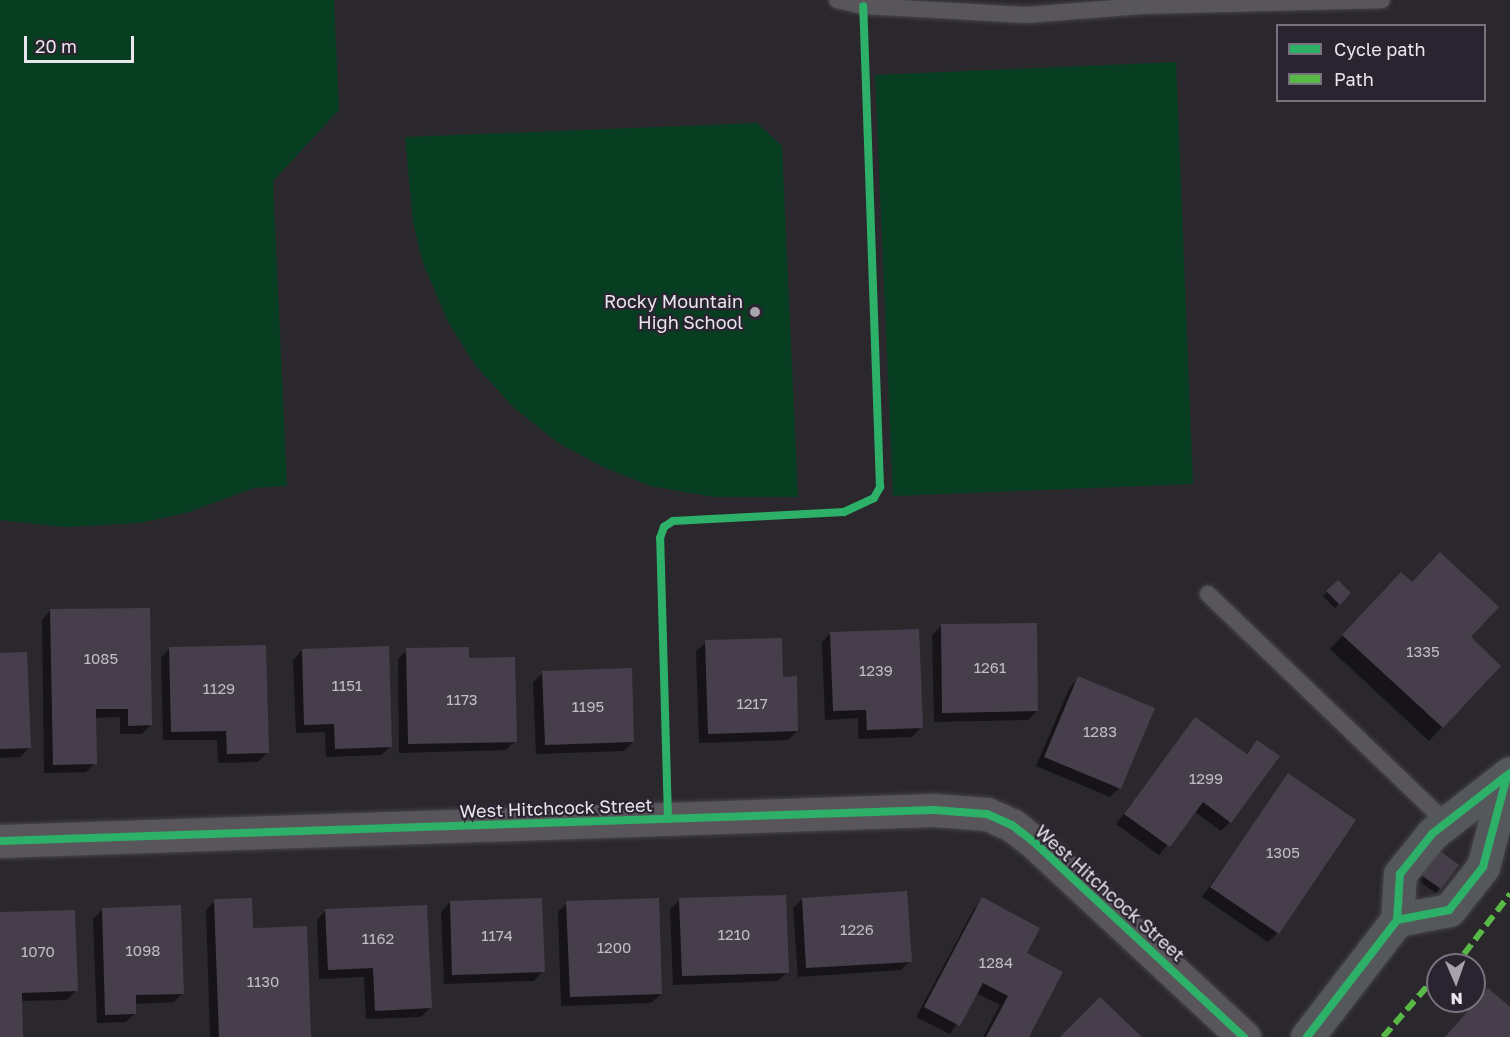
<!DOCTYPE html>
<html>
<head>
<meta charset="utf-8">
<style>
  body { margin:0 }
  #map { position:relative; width:1510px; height:1037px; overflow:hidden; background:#2a272d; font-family:"Golos Text",sans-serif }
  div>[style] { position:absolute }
  .green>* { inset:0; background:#073d21 }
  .shadow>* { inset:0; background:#0007 }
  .building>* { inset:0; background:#463f4b }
  .roads { filter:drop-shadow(0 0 2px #464448) drop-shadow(0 0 2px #464448) }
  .lane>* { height:16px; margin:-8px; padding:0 8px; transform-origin:8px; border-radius:8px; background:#58565a }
  .street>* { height:33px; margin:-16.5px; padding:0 16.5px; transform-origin:16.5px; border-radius:16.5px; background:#58565a }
  .secondary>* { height:33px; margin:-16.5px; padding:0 16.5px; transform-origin:16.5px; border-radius:16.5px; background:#55585a }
  .quiet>* { height:6px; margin-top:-3px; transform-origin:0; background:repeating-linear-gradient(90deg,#58b947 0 12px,transparent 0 18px) }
  .cycleway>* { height:8px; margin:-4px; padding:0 4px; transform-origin:4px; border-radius:4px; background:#2db169 }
  .dots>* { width:16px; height:16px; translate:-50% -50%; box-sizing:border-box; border:3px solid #2a2430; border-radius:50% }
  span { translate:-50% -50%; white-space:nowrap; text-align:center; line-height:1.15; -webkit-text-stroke:4.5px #2a2430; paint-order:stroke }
  .number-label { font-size:15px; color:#c1bcc5 }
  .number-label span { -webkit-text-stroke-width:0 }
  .poi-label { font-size:18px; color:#eae6ee }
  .right { translate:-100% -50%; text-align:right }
  .street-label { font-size:18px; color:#eae6ee }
  .legend { position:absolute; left:1276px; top:24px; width:210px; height:78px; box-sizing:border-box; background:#2a2430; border:2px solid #77727c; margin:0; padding:8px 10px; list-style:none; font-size:18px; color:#eae6ee }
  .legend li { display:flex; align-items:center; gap:12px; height:30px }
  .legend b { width:30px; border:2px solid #77727c }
  .north { position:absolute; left:1426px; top:953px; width:60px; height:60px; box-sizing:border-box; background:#2a2430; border:2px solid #77727c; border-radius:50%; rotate:178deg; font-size:16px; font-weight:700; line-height:24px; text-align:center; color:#eae6ee }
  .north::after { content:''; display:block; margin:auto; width:21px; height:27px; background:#a7a3aa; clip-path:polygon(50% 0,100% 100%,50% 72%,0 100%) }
  .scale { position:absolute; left:24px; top:36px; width:110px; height:27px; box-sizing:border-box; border:3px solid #eae6ee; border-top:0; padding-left:8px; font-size:18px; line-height:21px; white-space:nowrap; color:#eae6ee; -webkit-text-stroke:4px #2a2430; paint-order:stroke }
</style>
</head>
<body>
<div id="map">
  <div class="green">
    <i style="clip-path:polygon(0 0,334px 0,339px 110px,273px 181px,287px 486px,254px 488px,189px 512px,140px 523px,65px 527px,0 520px)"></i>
    <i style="clip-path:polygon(1176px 62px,1193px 484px,893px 496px,875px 75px)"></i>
    <i style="clip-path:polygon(757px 123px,782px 146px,798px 497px,714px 497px,650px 486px,603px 467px,560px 444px,514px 408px,475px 365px,448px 322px,423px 263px,413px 222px,405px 137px)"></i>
  </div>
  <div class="shadow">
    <i style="clip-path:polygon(1338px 582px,1349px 593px,1335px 608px,1323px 596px)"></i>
    <i style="clip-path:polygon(1387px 587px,1469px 638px,1442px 727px,1429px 741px,1330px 649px)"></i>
    <i style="clip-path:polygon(51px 610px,151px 724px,142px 734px,120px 734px,120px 717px,95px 718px,95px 763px,86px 772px,44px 773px,42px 620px)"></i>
    <i style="clip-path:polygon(941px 626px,1037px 711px,1028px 720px,934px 722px,932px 635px)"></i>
    <i style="clip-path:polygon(831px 633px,921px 727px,912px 737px,858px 739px,858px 718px,825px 720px,822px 642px)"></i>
    <i style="clip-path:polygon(706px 642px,797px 731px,788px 740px,699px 743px,696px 651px)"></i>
    <i style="clip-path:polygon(170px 648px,267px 753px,258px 762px,218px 763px,217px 740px,163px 740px,161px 658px)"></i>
    <i style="clip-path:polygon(302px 650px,391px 746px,381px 755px,326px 757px,325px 732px,296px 733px,293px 660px)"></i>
    <i style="clip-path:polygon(407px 650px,468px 659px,515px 741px,506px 750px,399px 753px,398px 659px)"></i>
    <i style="clip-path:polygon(0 655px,29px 748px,20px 757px,0 758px)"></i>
    <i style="clip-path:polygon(543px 673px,633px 742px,624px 751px,536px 754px,533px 682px)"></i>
    <i style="clip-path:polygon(1079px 677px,1119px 788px,1110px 797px,1036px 766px,1070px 687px)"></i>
    <i style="clip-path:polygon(1195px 719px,1245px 755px,1257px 742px,1230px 822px,1221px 831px,1194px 811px,1159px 855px,1116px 824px)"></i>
    <i style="clip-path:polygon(1288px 775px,1277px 933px,1268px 942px,1202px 897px)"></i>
    <i style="clip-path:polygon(1435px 857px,1457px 865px,1436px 893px,1418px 880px)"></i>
    <i style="clip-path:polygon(802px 899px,910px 961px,901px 970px,798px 977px,793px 908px)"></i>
    <i style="clip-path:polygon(983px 899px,1024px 954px,1027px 1037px,983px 1037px,1000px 1005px,976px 993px,950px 1034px,916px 1017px,974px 909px)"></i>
    <i style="clip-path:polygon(680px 900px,787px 972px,778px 981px,673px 985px,670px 909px)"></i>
    <i style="clip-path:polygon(215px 901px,252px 929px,309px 1037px,210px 1037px,206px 910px)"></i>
    <i style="clip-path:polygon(450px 902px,543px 971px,534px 981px,444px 984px,441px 912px)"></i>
    <i style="clip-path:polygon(567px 903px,661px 994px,651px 1003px,561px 1006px,558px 912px)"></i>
    <i style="clip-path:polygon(102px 910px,183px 993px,174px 1002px,134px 1004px,135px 1013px,126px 1022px,97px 1023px,93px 919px)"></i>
    <i style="clip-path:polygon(326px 910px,430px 1008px,421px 1017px,366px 1019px,364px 977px,319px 979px,317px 920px)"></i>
    <i style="clip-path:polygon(0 913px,76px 991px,67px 1000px,20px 1001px,21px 1037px,0 1037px)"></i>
  </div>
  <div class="building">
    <i style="clip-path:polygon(1440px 552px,1499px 607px,1471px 637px,1501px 666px,1443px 728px,1342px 635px,1401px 572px,1412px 582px)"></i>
    <i style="clip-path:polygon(1338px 580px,1351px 593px,1340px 605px,1326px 591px)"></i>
    <i style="clip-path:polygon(150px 608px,152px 725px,128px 726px,128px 709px,96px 709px,97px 764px,53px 765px,50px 609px)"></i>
    <i style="clip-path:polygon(1037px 623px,1038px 711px,942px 713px,941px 624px)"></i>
    <i style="clip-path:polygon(919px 629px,923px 728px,867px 730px,866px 710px,833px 711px,830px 632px)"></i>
    <i style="clip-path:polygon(782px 638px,783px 677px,797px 676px,798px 731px,708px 734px,705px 640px)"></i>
    <i style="clip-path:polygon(266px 645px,269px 753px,227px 754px,226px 731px,171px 732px,169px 647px)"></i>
    <i style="clip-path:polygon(389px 646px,392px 747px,335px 749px,334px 724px,304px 725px,302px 649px)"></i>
    <i style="clip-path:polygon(469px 647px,469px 658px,515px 657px,517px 742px,408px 744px,406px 648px)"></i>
    <i style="clip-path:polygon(27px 652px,31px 748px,0 749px,0 653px)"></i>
    <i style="clip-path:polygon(632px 668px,634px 742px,545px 745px,542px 671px)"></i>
    <i style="clip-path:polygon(1078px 676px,1155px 708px,1121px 789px,1044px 757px)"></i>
    <i style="clip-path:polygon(1195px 717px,1247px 754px,1257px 740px,1280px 756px,1231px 823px,1203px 802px,1170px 847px,1124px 814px)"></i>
    <i style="clip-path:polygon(1288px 773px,1356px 820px,1279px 934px,1210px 887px)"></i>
    <i style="clip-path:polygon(1439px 850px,1459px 865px,1441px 889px,1421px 875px)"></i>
    <i style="clip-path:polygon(907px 891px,912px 962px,806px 968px,802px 898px)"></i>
    <i style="clip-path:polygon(786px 895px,789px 973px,682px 976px,679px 898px)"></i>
    <i style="clip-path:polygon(982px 897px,1040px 928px,1027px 953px,1063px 972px,1029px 1037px,986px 1037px,1008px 996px,983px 983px,960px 1026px,924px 1007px)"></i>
    <i style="clip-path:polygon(252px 898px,253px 928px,307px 926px,311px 1037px,219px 1037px,214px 899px)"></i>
    <i style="clip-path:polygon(542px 898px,545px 972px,452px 975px,450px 901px)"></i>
    <i style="clip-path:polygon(659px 898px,662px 994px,570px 997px,566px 901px)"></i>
    <i style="clip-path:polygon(181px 905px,184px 994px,136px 995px,136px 1014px,105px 1015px,102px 908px)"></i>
    <i style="clip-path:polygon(427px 905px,432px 1008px,375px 1011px,373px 968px,328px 970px,325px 909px)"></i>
    <i style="clip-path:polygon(75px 910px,78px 991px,22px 993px,23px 1037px,0 1037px,0 912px)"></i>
    <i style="clip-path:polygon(1488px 988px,1510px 1007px,1510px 1037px,1445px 1037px)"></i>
    <i style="clip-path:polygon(1100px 997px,1142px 1037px,1060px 1037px)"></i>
  </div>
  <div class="roads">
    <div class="lane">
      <i style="left:837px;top:0;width:27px;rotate:13deg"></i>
      <i style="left:863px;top:6px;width:163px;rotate:3.2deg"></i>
      <i style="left:1026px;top:15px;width:116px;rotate:-4.4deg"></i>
      <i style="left:1142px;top:6px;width:240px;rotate:-1.4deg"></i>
      <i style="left:1208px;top:594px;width:330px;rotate:43.8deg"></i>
    </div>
    <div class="street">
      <i style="left:0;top:841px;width:934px;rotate:-1.9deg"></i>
      <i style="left:933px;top:810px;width:54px;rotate:4.2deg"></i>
      <i style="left:987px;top:814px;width:27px;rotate:24deg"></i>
      <i style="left:1012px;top:825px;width:31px;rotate:38deg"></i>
      <i style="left:1036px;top:844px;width:284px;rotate:42.9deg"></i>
    </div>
    <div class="secondary">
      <i style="left:1507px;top:776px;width:94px;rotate:104.8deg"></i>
      <i style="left:1483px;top:867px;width:55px;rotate:128.3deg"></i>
      <i style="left:1449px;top:910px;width:53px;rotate:169.1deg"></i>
      <i style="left:1397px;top:920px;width:46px;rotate:-86.3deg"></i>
      <i style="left:1400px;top:874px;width:51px;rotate:-51.3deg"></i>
      <i style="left:1432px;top:834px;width:99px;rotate:-38deg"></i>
      <i style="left:1307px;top:1037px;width:148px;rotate:-52.4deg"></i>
    </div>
  </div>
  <div class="quiet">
    <i style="left:1450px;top:965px;width:18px;rotate:-38deg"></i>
    <i style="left:1464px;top:954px;width:76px;rotate:-52.5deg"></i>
    <i style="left:1383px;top:1037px;width:84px;rotate:-48.9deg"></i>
  </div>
  <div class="cycleway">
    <i style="left:1507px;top:776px;width:94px;rotate:104.8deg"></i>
    <i style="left:1483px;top:867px;width:55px;rotate:128.3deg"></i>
    <i style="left:1449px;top:910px;width:53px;rotate:169.1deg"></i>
    <i style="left:1397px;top:920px;width:46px;rotate:-86.3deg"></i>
    <i style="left:1400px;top:874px;width:51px;rotate:-51.3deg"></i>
    <i style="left:1432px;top:834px;width:99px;rotate:-38deg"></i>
    <i style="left:668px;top:819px;width:281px;rotate:-91.6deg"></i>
    <i style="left:660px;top:538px;width:12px;rotate:-70deg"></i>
    <i style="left:664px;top:527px;width:11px;rotate:-34deg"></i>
    <i style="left:673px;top:521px;width:171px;rotate:-3deg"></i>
    <i style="left:844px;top:512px;width:33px;rotate:-25deg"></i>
    <i style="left:874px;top:498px;width:13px;rotate:-61deg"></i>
    <i style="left:880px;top:487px;width:481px;rotate:-92deg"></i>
    <i style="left:0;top:841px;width:934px;rotate:-1.9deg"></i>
    <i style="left:933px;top:810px;width:54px;rotate:4.2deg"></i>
    <i style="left:987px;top:814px;width:27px;rotate:24deg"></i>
    <i style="left:1012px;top:825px;width:31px;rotate:38deg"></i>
    <i style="left:1036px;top:844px;width:284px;rotate:42.9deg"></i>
    <i style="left:1307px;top:1037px;width:148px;rotate:-52.4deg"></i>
  </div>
  <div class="dots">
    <i style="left:755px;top:312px;background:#a7a3aa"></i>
  </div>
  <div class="number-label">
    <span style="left:1423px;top:652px">1335</span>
    <span style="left:101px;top:659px">1085</span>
    <span style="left:990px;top:668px">1261</span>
    <span style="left:876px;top:671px">1239</span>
    <span style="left:347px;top:686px">1151</span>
    <span style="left:219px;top:689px">1129</span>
    <span style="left:462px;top:700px">1173</span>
    <span style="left:752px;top:704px">1217</span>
    <span style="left:588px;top:707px">1195</span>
    <span style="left:1100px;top:732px">1283</span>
    <span style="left:1206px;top:779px">1299</span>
    <span style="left:1283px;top:853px">1305</span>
    <span style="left:857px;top:930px">1226</span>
    <span style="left:734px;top:935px">1210</span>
    <span style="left:497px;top:936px">1174</span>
    <span style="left:378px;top:939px">1162</span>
    <span style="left:614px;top:948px">1200</span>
    <span style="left:143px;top:951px">1098</span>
    <span style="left:38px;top:952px">1070</span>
    <span style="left:996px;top:963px">1284</span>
    <span style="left:263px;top:982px">1130</span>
  </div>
  <div class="poi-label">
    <span class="right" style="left:743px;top:312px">Rocky Mountain<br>High School</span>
  </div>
  <div class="street-label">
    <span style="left:556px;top:808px;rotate:-2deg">West Hitchcock Street</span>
    <span style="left:1110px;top:893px;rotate:42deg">West Hitchcock Street</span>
  </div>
  <ul class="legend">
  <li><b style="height:8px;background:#2db169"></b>Cycle path</li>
  <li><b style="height:8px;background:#58b947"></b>Path</li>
  </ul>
  <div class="north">N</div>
  <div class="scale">20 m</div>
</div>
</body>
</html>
